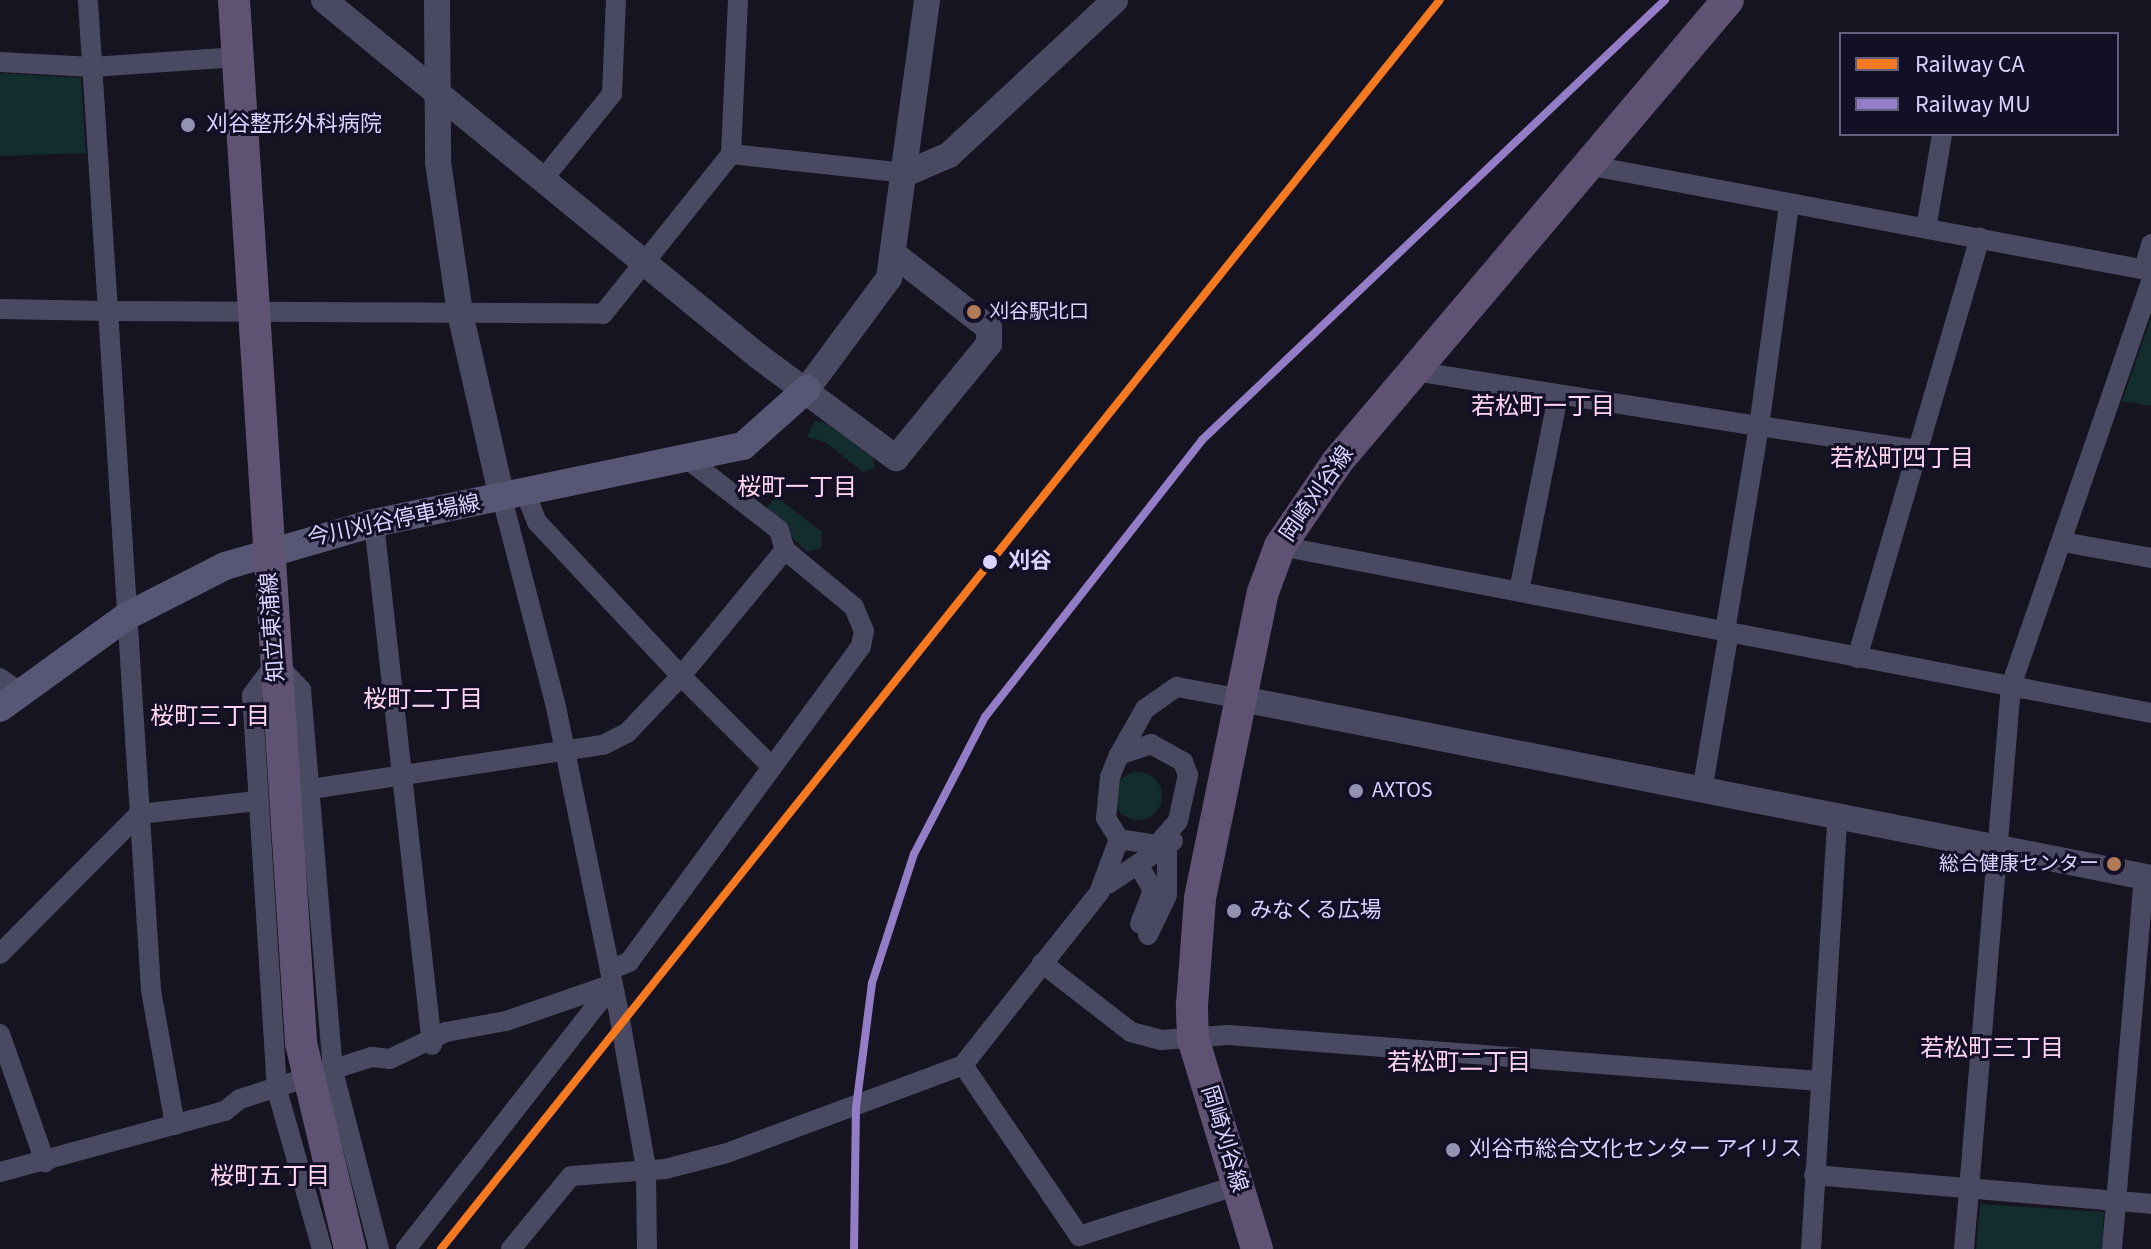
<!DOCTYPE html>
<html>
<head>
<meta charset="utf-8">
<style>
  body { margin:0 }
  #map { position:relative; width:2151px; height:1249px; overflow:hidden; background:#161421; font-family:"Source Sans 3","Noto Sans JP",sans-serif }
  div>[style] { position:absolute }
  .green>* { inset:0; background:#132c2d }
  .round { border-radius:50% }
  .minor>* { height:20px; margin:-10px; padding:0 10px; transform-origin:10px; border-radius:10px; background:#4a4962 }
  .tertiary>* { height:26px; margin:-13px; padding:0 13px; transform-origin:13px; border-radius:13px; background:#4a4962 }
  .secondary>* { height:28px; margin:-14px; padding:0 14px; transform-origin:14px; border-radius:14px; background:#575674 }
  .primary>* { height:32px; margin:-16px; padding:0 16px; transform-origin:16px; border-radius:16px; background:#5e5373 }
  .rail-1>* { height:8px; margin:-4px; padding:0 4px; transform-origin:4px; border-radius:4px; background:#f47921 }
  .rail-2>* { height:8px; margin:-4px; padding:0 4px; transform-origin:4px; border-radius:4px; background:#937dc7 }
  .dots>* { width:22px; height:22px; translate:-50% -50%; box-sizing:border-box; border:4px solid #130f26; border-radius:50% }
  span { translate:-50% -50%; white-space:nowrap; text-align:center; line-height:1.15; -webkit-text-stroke:6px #130f26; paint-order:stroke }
  .bus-label { font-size:20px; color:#d9d4ff }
  .left { translate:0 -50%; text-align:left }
  .right { translate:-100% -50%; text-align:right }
  .poi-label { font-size:22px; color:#d9d4ff }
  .street-label { font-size:22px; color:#d9d4ff }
  .stop-label { font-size:22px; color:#d9d4ff; font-weight:700 }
  .neighbourhood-label { font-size:24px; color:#ffd6f0 }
  .legend { position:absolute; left:1839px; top:32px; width:280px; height:104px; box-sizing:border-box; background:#130f26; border:2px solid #625e7d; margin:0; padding:10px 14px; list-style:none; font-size:24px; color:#d9d4ff }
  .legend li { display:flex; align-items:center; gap:16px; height:40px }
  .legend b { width:40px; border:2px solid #625e7d }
</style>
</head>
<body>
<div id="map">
  <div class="green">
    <i style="clip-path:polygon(0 73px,81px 78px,86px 153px,0 156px)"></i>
    <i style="clip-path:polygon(2151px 318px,2151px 406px,2122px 401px)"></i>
    <i style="clip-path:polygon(815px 421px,830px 424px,873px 458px,875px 468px,863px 472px,825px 442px,807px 437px)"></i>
    <i style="clip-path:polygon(776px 496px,822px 532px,821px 548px,807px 552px,765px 510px)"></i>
    <i class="round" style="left:1114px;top:772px;width:48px;height:48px"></i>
    <i style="clip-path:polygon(1980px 1204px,2104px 1212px,2102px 1249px,1976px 1249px)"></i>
  </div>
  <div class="minor">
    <i style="left:0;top:62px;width:92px;rotate:3.1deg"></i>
    <i style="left:92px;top:67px;width:146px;rotate:-3.9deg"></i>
    <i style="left:731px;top:154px;width:177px;rotate:6.2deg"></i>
    <i style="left:1587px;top:165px;width:574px;rotate:10.64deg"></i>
    <i style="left:544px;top:178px;width:108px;rotate:-51deg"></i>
    <i style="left:612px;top:94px;width:94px;rotate:-87.6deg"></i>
    <i style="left:1789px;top:205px;width:223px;rotate:97.7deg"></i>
    <i style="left:1759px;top:426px;width:160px;rotate:8.6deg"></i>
    <i style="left:1926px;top:229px;width:96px;rotate:-80.4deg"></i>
    <i style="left:2144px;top:269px;width:26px;rotate:-74deg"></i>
    <i style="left:0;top:309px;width:108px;rotate:1.1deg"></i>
    <i style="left:108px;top:311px;width:312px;rotate:-93.7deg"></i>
    <i style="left:1414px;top:371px;width:349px;rotate:9.1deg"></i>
    <i style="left:1759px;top:426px;width:208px;rotate:99.4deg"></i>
    <i style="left:502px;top:498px;width:216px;rotate:75.5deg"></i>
    <i style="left:556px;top:707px;width:307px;rotate:78.4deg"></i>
    <i style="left:618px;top:1008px;width:163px;rotate:80.1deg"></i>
    <i style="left:646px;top:1169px;width:80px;rotate:89.3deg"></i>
    <i style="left:374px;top:523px;width:525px;rotate:83.66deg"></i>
    <i style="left:2063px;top:542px;width:89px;rotate:10.3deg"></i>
    <i style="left:1280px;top:546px;width:887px;rotate:10.85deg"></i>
    <i style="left:1519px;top:591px;width:199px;rotate:-78.7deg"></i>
    <i style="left:1857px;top:658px;width:438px;rotate:-73.7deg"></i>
    <i style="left:0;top:678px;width:22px;rotate:36deg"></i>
    <i style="left:1119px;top:755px;width:34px;rotate:-19deg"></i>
    <i style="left:1151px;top:744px;width:37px;rotate:29deg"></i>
    <i style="left:1183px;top:762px;width:14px;rotate:69deg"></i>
    <i style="left:1188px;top:775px;width:47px;rotate:102.3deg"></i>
    <i style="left:1178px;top:821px;width:32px;rotate:131deg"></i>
    <i style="left:1157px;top:845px;width:38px;rotate:-171deg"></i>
    <i style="left:1119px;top:839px;width:25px;rotate:-122deg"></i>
    <i style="left:1106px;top:818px;width:41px;rotate:-84.4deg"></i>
    <i style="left:1110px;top:777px;width:24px;rotate:-68deg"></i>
    <i style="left:1119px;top:755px;width:53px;rotate:-60.5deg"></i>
    <i style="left:1145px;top:709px;width:39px;rotate:-35deg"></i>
    <i style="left:1177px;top:687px;width:66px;rotate:10.5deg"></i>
    <i style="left:772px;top:767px;width:129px;rotate:-135deg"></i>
    <i style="left:681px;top:676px;width:163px;rotate:-50.5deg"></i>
    <i style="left:311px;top:789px;width:295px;rotate:-8.6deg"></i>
    <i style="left:603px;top:745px;width:27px;rotate:-27deg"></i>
    <i style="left:627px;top:733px;width:79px;rotate:-46.5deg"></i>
    <i style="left:681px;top:676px;width:211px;rotate:-133.1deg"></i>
    <i style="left:537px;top:522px;width:31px;rotate:-112deg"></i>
    <i style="left:1702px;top:791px;width:161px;rotate:-80.4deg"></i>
    <i style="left:1139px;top:866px;width:28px;rotate:60deg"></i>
    <i style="left:1153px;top:890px;width:36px;rotate:111deg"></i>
    <i style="left:1108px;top:884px;width:78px;rotate:-33.5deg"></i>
    <i style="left:1148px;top:935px;width:44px;rotate:-64.6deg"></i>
    <i style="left:1167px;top:895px;width:45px;rotate:-90deg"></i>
    <i style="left:0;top:954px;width:197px;rotate:-45.2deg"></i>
    <i style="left:139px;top:814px;width:119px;rotate:-6.3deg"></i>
    <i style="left:1042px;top:963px;width:113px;rotate:37.8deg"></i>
    <i style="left:1131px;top:1032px;width:31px;rotate:15deg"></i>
    <i style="left:1161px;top:1040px;width:68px;rotate:-4.2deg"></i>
    <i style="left:1229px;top:1035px;width:592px;rotate:4.46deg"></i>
    <i style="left:610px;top:970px;width:21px;rotate:-23deg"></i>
    <i style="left:629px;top:962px;width:392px;rotate:-53.7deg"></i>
    <i style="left:861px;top:646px;width:15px;rotate:-79deg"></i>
    <i style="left:864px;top:631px;width:26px;rotate:-113deg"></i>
    <i style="left:854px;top:607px;width:89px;rotate:-140.4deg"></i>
    <i style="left:785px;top:550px;width:21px;rotate:-107deg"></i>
    <i style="left:779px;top:530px;width:113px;rotate:-142.2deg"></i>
    <i style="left:0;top:1034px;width:136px;rotate:70.6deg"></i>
    <i style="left:963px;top:1065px;width:207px;rotate:55.8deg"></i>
    <i style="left:1079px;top:1236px;width:167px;rotate:-17.8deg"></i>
    <i style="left:175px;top:1125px;width:137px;rotate:-100.1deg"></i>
    <i style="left:151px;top:990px;width:680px;rotate:-93.62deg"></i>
    <i style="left:108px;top:311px;width:495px;rotate:0.3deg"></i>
    <i style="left:603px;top:314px;width:205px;rotate:-51.3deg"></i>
    <i style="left:731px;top:154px;width:154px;rotate:-87.4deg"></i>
    <i style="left:0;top:1172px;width:233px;rotate:-15.2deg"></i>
    <i style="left:225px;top:1111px;width:19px;rotate:-39deg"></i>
    <i style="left:240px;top:1099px;width:139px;rotate:-17.7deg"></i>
    <i style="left:372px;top:1057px;width:18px;rotate:6deg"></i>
    <i style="left:390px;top:1059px;width:62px;rotate:-25.7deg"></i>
    <i style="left:446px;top:1032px;width:61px;rotate:-10.4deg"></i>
    <i style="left:506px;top:1021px;width:113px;rotate:-19.1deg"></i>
    <i style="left:1814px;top:1175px;width:338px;rotate:4.9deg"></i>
    <i style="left:322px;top:1249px;width:165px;rotate:-105.8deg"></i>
    <i style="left:277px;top:1090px;width:396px;rotate:-93.6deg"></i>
    <i style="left:252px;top:695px;width:40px;rotate:-53deg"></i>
    <i style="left:276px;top:663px;width:37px;rotate:47deg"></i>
    <i style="left:301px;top:690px;width:382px;rotate:85.2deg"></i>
    <i style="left:333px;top:1071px;width:184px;rotate:75.5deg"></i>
    <i style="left:406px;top:1249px;width:336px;rotate:-52deg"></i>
    <i style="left:511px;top:1249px;width:94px;rotate:-50.6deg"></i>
    <i style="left:571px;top:1176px;width:94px;rotate:-4.3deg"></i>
    <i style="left:665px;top:1169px;width:64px;rotate:-14.5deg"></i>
    <i style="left:727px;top:1153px;width:252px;rotate:-20.4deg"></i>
    <i style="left:963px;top:1065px;width:219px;rotate:-51.7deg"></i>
    <i style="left:1099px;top:893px;width:58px;rotate:-69.7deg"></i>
    <i style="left:1811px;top:1249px;width:429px;rotate:-86.5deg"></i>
    <i style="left:1964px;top:1249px;width:565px;rotate:-85.23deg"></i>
    <i style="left:2011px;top:686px;width:429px;rotate:-70.9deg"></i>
    <i style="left:2112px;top:1249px;width:373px;rotate:-85.1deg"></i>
  </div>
  <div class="tertiary">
    <i style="left:324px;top:0;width:561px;rotate:39.36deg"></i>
    <i style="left:758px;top:356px;width:172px;rotate:36.5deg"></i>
    <i style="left:896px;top:458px;width:147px;rotate:-50.8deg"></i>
    <i style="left:989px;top:344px;width:16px;rotate:-90deg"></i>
    <i style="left:989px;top:328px;width:119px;rotate:-142.2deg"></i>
    <i style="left:437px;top:0;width:162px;rotate:89.6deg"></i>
    <i style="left:438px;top:162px;width:153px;rotate:81.7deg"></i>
    <i style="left:460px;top:313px;width:190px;rotate:77.2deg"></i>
    <i style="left:907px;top:173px;width:46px;rotate:-23.2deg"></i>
    <i style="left:949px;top:155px;width:227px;rotate:-43deg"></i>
    <i style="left:807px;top:389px;width:138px;rotate:-53.5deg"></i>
    <i style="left:889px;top:278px;width:281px;rotate:-82.2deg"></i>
    <i style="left:1242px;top:699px;width:926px;rotate:11.14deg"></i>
  </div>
  <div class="secondary">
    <i style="left:0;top:708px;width:157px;rotate:-35.9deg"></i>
    <i style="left:127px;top:616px;width:110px;rotate:-27deg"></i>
    <i style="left:225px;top:566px;width:155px;rotate:-16.1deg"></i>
    <i style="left:374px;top:523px;width:377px;rotate:-11.8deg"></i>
    <i style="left:743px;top:446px;width:86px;rotate:-41.7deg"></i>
  </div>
  <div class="primary">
    <i style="left:234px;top:0;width:1045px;rotate:86.32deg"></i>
    <i style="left:301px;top:1043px;width:212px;rotate:76.6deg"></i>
    <i style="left:1257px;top:1249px;width:220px;rotate:-106.9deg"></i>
    <i style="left:1193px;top:1039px;width:34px;rotate:-92deg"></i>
    <i style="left:1192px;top:1005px;width:107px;rotate:-85.7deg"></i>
    <i style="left:1200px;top:898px;width:312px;rotate:-78.4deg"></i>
    <i style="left:1263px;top:592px;width:49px;rotate:-69.7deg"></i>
    <i style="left:1280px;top:546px;width:102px;rotate:-55.8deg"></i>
    <i style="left:1337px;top:462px;width:605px;rotate:-49.76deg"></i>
  </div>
  <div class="rail-1">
    <i style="left:441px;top:1249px;width:1599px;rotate:-51.35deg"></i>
  </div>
  <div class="rail-2">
    <i style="left:854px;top:1249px;width:141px;rotate:-89.2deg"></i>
    <i style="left:856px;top:1108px;width:126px;rotate:-82.7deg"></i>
    <i style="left:872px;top:983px;width:136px;rotate:-72deg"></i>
    <i style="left:914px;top:854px;width:154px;rotate:-62.6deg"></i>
    <i style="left:985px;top:717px;width:352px;rotate:-51.9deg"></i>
    <i style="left:1202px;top:440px;width:639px;rotate:-43.54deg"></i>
  </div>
  <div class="dots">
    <i style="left:188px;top:125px;background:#9591b1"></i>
    <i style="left:974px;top:312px;background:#b07c57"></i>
    <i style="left:990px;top:562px;background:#d9d4ff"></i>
    <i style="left:1356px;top:791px;background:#9591b1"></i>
    <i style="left:2114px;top:864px;background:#b07c57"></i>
    <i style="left:1234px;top:911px;background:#9591b1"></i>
    <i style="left:1453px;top:1150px;background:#9591b1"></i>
  </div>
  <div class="bus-label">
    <span class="left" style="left:989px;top:312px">刈谷駅北口</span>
    <span class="right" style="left:2099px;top:864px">総合健康センター</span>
  </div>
  <div class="poi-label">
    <span class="left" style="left:206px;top:125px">刈谷整形外科病院</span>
    <span class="left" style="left:1372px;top:791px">AXTOS</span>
    <span class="left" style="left:1250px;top:911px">みなくる広場</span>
    <span class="left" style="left:1469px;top:1150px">刈谷市総合文化センター アイリス</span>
  </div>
  <div class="street-label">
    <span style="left:1317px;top:494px;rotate:-55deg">岡崎刈谷線</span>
    <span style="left:394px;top:521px;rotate:-12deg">今川刈谷停車場線</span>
    <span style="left:273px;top:627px;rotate:-94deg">知立東浦線</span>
    <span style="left:1224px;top:1139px;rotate:73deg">岡崎刈谷線</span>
  </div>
  <div class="stop-label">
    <span class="left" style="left:1008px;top:562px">刈谷</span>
  </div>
  <div class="neighbourhood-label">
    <span style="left:1543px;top:407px">若松町一丁目</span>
    <span style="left:1902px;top:459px">若松町四丁目</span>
    <span style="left:797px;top:488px">桜町一丁目</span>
    <span style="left:423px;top:700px">桜町二丁目</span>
    <span style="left:210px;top:717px">桜町三丁目</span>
    <span style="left:1992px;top:1049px">若松町三丁目</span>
    <span style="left:1459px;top:1063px">若松町二丁目</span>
    <span style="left:270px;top:1177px">桜町五丁目</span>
  </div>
  <ul class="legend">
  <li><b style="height:10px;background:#f47921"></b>Railway CA</li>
  <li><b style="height:10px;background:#937dc7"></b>Railway MU</li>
  </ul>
</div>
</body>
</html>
